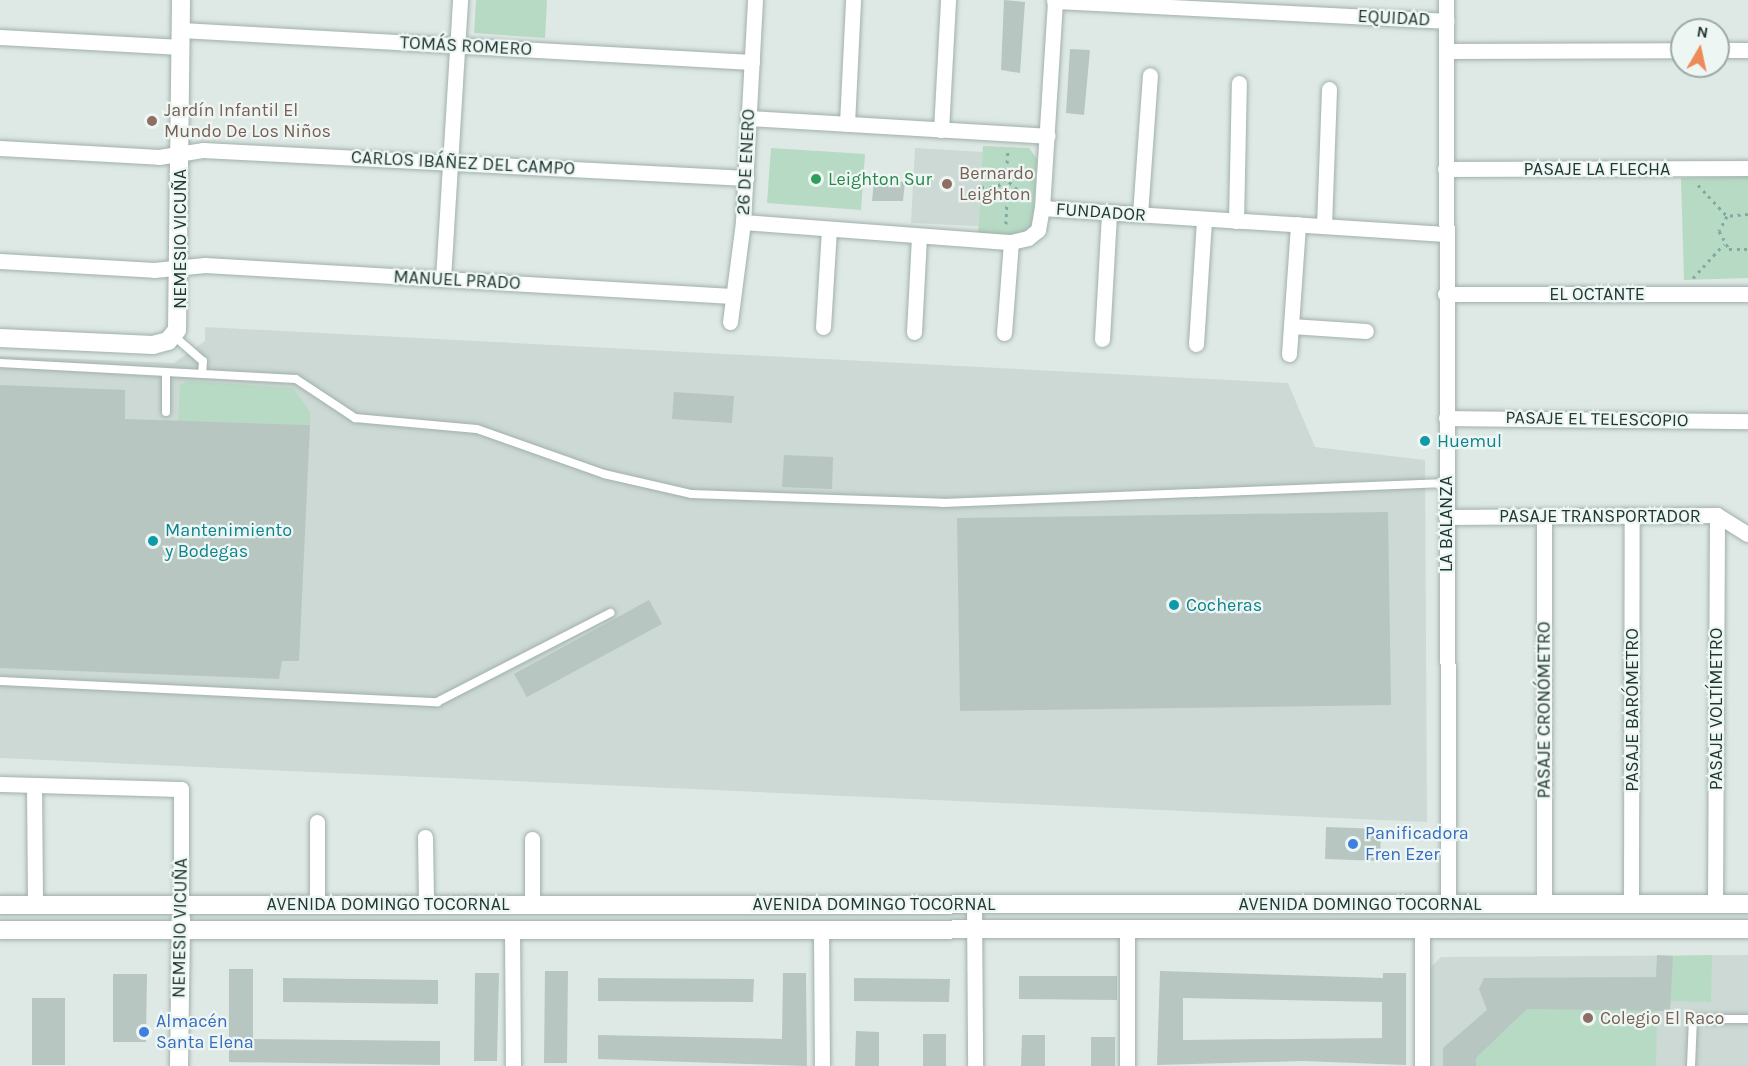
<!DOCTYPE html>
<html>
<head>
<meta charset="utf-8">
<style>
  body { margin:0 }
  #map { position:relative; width:1748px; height:1066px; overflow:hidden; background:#dee9e5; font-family:Karla,sans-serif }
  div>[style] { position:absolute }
  .built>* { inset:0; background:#ccd9d4 }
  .green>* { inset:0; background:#b7dac4 }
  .building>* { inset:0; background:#b7c6c1 }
  .path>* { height:3px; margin-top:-1.5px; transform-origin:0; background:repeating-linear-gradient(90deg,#7faba2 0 3px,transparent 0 7.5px) }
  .roads { filter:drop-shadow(0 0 2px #a1b0ac) drop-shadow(0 0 2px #a1b0ac) }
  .lane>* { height:8px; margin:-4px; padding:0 4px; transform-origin:4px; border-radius:4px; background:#fff }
  .street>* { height:15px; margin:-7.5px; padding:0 7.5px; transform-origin:7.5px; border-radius:7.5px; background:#fff }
  .secondary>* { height:18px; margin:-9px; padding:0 9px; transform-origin:9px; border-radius:9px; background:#fff }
  .dots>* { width:16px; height:16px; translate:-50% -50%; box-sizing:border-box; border:3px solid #eef6f3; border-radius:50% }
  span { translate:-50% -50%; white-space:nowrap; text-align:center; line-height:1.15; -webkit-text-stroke:4.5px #eef6f3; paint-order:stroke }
  .street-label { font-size:18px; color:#203834 }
  .education-label { font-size:18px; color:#785e54 }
  .left { translate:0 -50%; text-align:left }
  .leisure-label { font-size:18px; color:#27864d }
  .culture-label { font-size:18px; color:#0d838f }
  .shop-label { font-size:18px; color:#366cbe }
  .north { position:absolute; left:1670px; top:18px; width:60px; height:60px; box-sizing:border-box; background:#eef6f3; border:2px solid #9caaa7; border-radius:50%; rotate:9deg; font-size:16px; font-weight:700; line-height:24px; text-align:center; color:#203834 }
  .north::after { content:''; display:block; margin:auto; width:21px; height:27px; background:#ec8b59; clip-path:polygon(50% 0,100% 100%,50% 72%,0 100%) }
</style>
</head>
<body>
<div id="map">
  <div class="built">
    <i style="clip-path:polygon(915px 148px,983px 152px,978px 226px,911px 223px)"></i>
    <i style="clip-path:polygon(205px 327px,1288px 383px,1315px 447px,1425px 460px,1427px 822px,0 758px,0 356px,174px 363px,205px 341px)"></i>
    <i style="clip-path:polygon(1748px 955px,1748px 1066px,1428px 1066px,1428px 970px,1441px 957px)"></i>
  </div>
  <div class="green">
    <i style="clip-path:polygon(476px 0,547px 0,545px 38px,474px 33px)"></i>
    <i style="clip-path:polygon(983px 146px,1029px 148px,1037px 159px,1033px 225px,1022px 235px,978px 233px)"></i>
    <i style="clip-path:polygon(771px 148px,865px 154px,861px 210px,767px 203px)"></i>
    <i style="clip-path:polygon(1748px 176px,1748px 278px,1684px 280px,1681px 178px)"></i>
    <i style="clip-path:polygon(187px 381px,293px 388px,310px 412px,310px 425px,178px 421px,180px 385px)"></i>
    <i style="clip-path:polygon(1712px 955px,1711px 1002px,1670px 1001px,1673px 956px)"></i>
    <i style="clip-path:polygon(1527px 1009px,1657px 1010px,1656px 1066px,1476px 1066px,1476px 1058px)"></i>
  </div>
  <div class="building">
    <i style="clip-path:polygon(1004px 0,1025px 2px,1020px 73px,1001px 70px)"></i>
    <i style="clip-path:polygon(1070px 49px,1090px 50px,1084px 115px,1066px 113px)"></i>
    <i style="clip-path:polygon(874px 180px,905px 182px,903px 201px,872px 201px)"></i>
    <i style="clip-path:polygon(0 385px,125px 390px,125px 419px,310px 425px,299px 661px,282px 661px,279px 679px,0 668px)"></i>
    <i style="clip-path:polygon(674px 392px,734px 396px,732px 423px,672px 419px)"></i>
    <i style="clip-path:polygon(784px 455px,833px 457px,832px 489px,782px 487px)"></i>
    <i style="clip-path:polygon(1388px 512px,1391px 705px,960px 711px,957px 518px)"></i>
    <i style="clip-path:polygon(649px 600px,662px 624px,527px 697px,514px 674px)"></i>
    <i style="clip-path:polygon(1326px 827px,1381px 829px,1380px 861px,1325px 859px)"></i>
    <i style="clip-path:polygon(1657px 955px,1673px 956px,1670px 1011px,1527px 1009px,1476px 1058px,1476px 1066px,1443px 1066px,1443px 1048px,1487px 1010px,1479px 989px,1484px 978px,1656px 977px)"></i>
    <i style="clip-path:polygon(229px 969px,253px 969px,253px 1039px,440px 1041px,440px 1065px,229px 1062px)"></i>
    <i style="clip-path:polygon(545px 971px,568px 971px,567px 1063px,544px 1063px)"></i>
    <i style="clip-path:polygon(evenodd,1160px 971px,1383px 978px,1383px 973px,1406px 973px,1406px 1065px,1303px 1061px,1157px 1065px,1160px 971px,1183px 998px,1382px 1002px,1382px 1038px,1183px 1040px,1183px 998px)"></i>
    <i style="clip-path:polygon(475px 973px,499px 973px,497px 1061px,474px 1061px)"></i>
    <i style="clip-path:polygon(783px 973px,806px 973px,807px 1066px,598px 1059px,598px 1035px,782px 1039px)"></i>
    <i style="clip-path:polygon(113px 974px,147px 974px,146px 1042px,113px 1042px)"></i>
    <i style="clip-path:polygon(1019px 976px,1117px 976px,1117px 1000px,1019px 999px)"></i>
    <i style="clip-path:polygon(283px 978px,438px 980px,438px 1004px,283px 1002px)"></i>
    <i style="clip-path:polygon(598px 978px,754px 979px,753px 1002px,598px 1001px)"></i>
    <i style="clip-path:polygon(854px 978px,950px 979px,949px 1002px,854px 1001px)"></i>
    <i style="clip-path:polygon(32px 998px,65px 998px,65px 1065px,32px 1065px)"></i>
    <i style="clip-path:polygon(856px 1031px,879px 1032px,879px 1066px,855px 1066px)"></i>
    <i style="clip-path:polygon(923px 1034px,946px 1034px,946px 1066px,923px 1066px)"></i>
    <i style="clip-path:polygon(1022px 1035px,1045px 1035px,1045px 1066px,1021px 1066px)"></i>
    <i style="clip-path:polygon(1091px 1037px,1115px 1037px,1115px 1066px,1091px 1066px)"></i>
  </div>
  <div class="path">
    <i style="left:1006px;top:178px;width:28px;rotate:-86deg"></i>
    <i style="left:1698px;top:185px;width:42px;rotate:46.9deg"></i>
    <i style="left:981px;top:187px;width:15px;rotate:4deg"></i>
    <i style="left:996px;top:188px;width:16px;rotate:45deg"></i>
    <i style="left:1007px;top:199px;width:14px;rotate:-45deg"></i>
    <i style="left:1017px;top:189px;width:15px;rotate:-138deg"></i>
    <i style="left:1006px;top:179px;width:13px;rotate:138deg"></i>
    <i style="left:1748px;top:214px;width:21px;rotate:175deg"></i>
    <i style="left:1727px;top:216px;width:17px;rotate:118deg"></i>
    <i style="left:1719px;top:231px;width:21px;rotate:61deg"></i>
    <i style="left:1729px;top:249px;width:19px"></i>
    <i style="left:1006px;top:224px;width:25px;rotate:-88deg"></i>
    <i style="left:1693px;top:278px;width:46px;rotate:-47.6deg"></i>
  </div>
  <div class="roads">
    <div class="lane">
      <i style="left:174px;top:336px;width:38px;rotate:41deg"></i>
      <i style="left:203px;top:361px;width:13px;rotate:94deg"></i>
      <i style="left:0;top:363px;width:296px;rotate:3.1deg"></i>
      <i style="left:296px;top:379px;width:71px;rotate:33.5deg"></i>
      <i style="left:355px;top:418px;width:122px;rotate:5.2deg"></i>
      <i style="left:477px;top:429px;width:135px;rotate:19.5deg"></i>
      <i style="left:604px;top:474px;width:89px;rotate:12.9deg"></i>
      <i style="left:691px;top:494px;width:252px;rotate:2deg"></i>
      <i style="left:943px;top:503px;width:503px;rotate:-2.28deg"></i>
      <i style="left:166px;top:412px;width:40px;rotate:-90deg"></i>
      <i style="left:0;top:681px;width:438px;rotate:2.8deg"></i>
      <i style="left:437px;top:702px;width:195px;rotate:-27.2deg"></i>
      <i style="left:1691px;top:1066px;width:47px;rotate:-87.6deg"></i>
      <i style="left:1693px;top:1019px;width:55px"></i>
    </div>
    <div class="street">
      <i style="left:1446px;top:0;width:903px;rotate:89.87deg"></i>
      <i style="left:1054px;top:1px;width:393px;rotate:2.9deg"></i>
      <i style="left:181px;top:30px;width:572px;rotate:3.21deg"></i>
      <i style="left:0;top:37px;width:181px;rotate:3.2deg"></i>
      <i style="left:1718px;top:50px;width:30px"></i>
      <i style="left:1446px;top:51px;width:236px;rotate:-0.2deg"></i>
      <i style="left:748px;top:118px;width:300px;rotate:3.4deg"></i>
      <i style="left:847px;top:124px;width:124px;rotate:-87.2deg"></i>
      <i style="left:941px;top:130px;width:130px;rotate:-86.9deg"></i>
      <i style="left:0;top:148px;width:159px;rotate:3.2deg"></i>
      <i style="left:159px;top:157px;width:45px;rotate:-9deg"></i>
      <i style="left:203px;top:150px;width:544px;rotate:2.95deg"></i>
      <i style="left:1445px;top:169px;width:303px;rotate:-0.2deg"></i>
      <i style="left:1042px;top:208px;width:404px;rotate:3.7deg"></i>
      <i style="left:1140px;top:214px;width:139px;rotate:-85.9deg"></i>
      <i style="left:1236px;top:221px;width:138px;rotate:-88.8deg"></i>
      <i style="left:743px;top:222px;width:269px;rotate:4.3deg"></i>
      <i style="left:1011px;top:242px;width:17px;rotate:-13deg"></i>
      <i style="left:1028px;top:238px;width:13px;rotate:-39deg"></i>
      <i style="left:1038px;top:230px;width:22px;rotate:-80deg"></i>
      <i style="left:1042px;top:208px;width:208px;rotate:-86.4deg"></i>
      <i style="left:1324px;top:226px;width:137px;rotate:-87.9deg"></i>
      <i style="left:0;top:261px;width:154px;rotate:3.3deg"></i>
      <i style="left:154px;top:270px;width:51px;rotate:-5.6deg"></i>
      <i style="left:205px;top:265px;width:528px;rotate:3.37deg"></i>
      <i style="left:443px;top:279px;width:280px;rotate:-86.5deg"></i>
      <i style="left:1445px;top:294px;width:303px"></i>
      <i style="left:730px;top:322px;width:101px;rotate:-82.6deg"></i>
      <i style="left:743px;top:222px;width:222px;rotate:-86.9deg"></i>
      <i style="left:1291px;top:326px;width:75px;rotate:3.8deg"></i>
      <i style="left:823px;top:327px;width:97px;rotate:-86.5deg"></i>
      <i style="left:914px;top:332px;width:96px;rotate:-87deg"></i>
      <i style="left:1004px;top:333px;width:91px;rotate:-85.6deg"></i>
      <i style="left:1102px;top:339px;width:127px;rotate:-86.8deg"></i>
      <i style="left:1196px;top:344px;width:125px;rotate:-86.3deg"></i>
      <i style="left:1289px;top:354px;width:130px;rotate:-86deg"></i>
      <i style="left:1446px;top:418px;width:302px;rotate:0.6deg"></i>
      <i style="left:1446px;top:517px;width:271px;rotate:-0.4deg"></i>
      <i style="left:1717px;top:515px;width:36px;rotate:32deg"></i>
      <i style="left:0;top:784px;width:181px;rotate:1.6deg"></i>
      <i style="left:181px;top:789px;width:115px;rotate:90deg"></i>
      <i style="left:34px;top:785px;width:120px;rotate:89.5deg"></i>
      <i style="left:425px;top:837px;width:67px;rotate:89.1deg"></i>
      <i style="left:532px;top:839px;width:65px;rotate:90deg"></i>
      <i style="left:1631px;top:903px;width:387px;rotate:-89.9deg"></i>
      <i style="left:317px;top:904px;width:82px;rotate:-90deg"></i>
      <i style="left:974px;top:904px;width:162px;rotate:89.6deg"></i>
      <i style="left:1544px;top:904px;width:388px;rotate:-90deg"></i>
      <i style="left:1715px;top:904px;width:389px;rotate:-89.7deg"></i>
      <i style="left:512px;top:929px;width:137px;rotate:89.6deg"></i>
      <i style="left:821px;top:929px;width:137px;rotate:89.6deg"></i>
      <i style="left:1127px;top:929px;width:137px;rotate:90deg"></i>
      <i style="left:1422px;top:929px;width:137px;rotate:90deg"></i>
    </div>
    <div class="secondary">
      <i style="left:0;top:338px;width:153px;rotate:2.6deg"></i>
      <i style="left:153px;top:345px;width:16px;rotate:-15deg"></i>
      <i style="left:168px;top:341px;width:14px;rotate:-51deg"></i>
      <i style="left:177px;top:330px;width:330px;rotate:-89.3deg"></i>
      <i style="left:0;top:905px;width:1748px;rotate:-0.03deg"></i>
      <i style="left:0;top:930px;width:1748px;rotate:-0.03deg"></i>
      <i style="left:179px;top:1066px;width:148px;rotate:-89.2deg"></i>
    </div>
  </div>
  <div class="dots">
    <i style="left:152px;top:121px;background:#8d6e63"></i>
    <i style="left:816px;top:179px;background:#2e9e5b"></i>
    <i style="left:947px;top:184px;background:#8d6e63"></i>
    <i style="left:1425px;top:441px;background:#0f9aa8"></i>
    <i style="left:153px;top:541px;background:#0f9aa8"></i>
    <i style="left:1174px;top:605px;background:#0f9aa8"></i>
    <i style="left:1353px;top:844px;background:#3f7fe0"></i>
    <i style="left:1588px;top:1018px;background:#8d6e63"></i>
    <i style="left:144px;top:1032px;background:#3f7fe0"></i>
  </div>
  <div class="street-label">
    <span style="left:1394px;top:18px;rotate:3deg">EQUIDAD</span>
    <span style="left:466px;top:46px;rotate:3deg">TOMÁS ROMERO</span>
    <span style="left:746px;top:162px;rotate:-87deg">26 DE ENERO</span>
    <span style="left:463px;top:163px;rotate:3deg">CARLOS IBÁÑEZ DEL CAMPO</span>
    <span style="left:1597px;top:169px">PASAJE LA FLECHA</span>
    <span style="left:1101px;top:212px;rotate:4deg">FUNDADOR</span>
    <span style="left:180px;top:239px;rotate:-90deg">NEMESIO VICUÑA</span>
    <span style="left:457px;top:280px;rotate:3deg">MANUEL PRADO</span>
    <span style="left:1597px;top:294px">EL OCTANTE</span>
    <span style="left:1597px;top:419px;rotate:1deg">PASAJE EL TELESCOPIO</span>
    <span style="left:1600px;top:516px">PASAJE TRANSPORTADOR</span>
    <span style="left:1446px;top:524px;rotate:-90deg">LA BALANZA</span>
    <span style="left:1716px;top:709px;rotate:-90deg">PASAJE VOLTÍMETRO</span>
    <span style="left:1544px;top:710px;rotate:-90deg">PASAJE CRONÓMETRO</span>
    <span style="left:1632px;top:710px;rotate:-90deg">PASAJE BARÓMETRO</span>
    <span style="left:388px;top:904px">AVENIDA DOMINGO TOCORNAL</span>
    <span style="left:874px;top:904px">AVENIDA DOMINGO TOCORNAL</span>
    <span style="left:1360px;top:904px">AVENIDA DOMINGO TOCORNAL</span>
    <span style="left:180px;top:928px;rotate:-89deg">NEMESIO VICUÑA</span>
  </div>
  <div class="education-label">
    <span class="left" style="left:164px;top:121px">Jardín Infantil El<br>Mundo De Los Niños</span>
    <span class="left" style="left:959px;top:184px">Bernardo<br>Leighton</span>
    <span class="left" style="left:1600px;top:1018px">Colegio El Raco</span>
  </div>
  <div class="leisure-label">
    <span class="left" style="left:828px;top:179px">Leighton Sur</span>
  </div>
  <div class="culture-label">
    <span class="left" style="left:1437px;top:441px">Huemul</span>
    <span class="left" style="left:165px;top:541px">Mantenimiento<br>y Bodegas</span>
    <span class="left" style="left:1186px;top:605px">Cocheras</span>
  </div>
  <div class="shop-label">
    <span class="left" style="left:1365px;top:844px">Panificadora<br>Fren Ezer</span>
    <span class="left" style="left:156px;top:1032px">Almacén<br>Santa Elena</span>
  </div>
  <div class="north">N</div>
</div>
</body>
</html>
